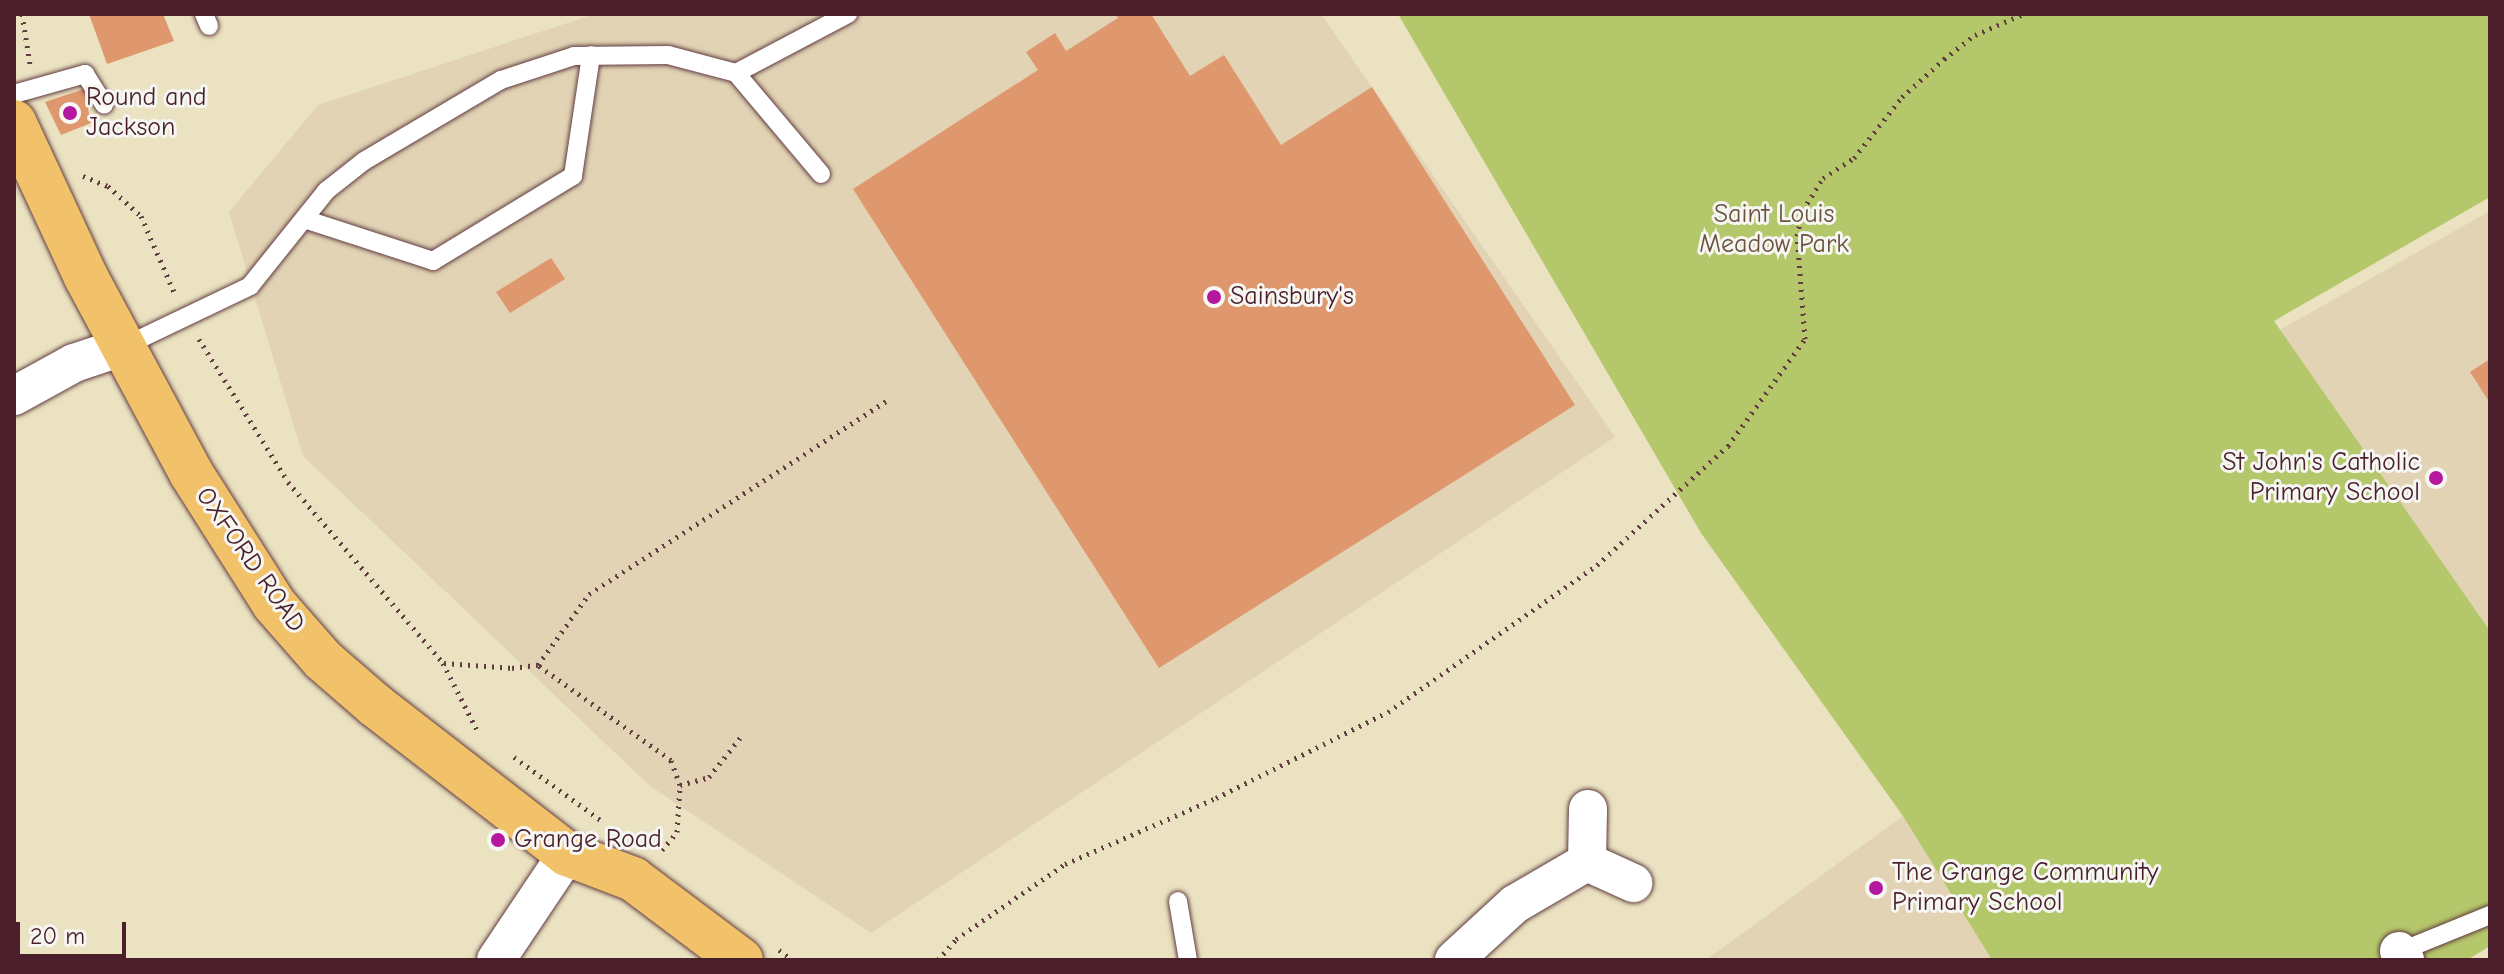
<!DOCTYPE html>
<html>
<head>
<meta charset="utf-8">
<style>
  body { margin:0 }
  #map { position:relative; width:2504px; height:974px; overflow:hidden; background:#eae2c0; font-family:"Comic Neue",sans-serif }
  div>[style] { position:absolute }
  .built>* { inset:0; background:#e1d3b4 }
  .green>* { inset:0; background:#b5c76b }
  .building>* { inset:0; background:#df976d }
  .path>* { height:5px; margin-top:-2.5px; transform-origin:0; background:repeating-linear-gradient(90deg,#623c41 0 2px,transparent 0 8px) }
  .roads { filter:drop-shadow(0 0 2px #623c41) drop-shadow(0 0 2px #623c41) }
  .lane>* { height:18px; margin:-9px; padding:0 9px; transform-origin:9px; border-radius:9px; background:#fff }
  .street>* { height:38px; margin:-19px; padding:0 19px; transform-origin:19px; border-radius:19px; background:#fff }
  .primary>* { height:44px; margin:-22px; padding:0 22px; transform-origin:22px; border-radius:22px; background:#f2c26a }
  .dots>* { width:22px; height:22px; translate:-50% -50%; box-sizing:border-box; border:4px solid #f6f6f2; border-radius:50% }
  span { translate:-50% -50%; white-space:nowrap; text-align:center; line-height:1.15; -webkit-text-stroke:6px #f6f6f2; paint-order:stroke }
  .poi-label { font-size:26px; color:#4a1f2b }
  .left { translate:0 -50%; text-align:left }
  .right { translate:-100% -50%; text-align:right }
  .park-label { font-size:26px; color:#6a513e }
  .street-label { font-size:26px; color:#4a1f2b }
  .frame { position:absolute; inset:0; border:16px solid #4a1f2b; pointer-events:none }
  .scale { position:absolute; left:16px; top:922px; width:110px; height:36px; box-sizing:border-box; border:4px solid #4a1f2b; border-top:0; padding-left:10px; font-size:24px; line-height:28px; white-space:nowrap; color:#4a1f2b; -webkit-text-stroke:6px #f6f6f2; paint-order:stroke }
</style>
</head>
<body>
<div id="map">
  <div class="built">
    <i style="clip-path:polygon(595px 14px,1321px 14px,1615px 437px,871px 933px,650px 786px,303px 456px,229px 212px,318px 105px)"></i>
    <i style="clip-path:polygon(2490px 211px,2490px 631px,2278px 331px)"></i>
    <i style="clip-path:polygon(1903px 816px,1992px 960px,1706px 960px)"></i>
  </div>
  <div class="green">
    <i style="clip-path:polygon(1398px 14px,2490px 14px,2490px 197px,2274px 321px,2490px 631px,2490px 946px,2467px 960px,1992px 960px,1903px 816px,1701px 533px)"></i>
  </div>
  <div class="building">
    <i style="clip-path:polygon(89px 14px,163px 14px,174px 41px,107px 64px)"></i>
    <i style="clip-path:polygon(1115px 14px,1151px 14px,1190px 76px,1224px 55px,1281px 145px,1372px 87px,1575px 405px,1159px 668px,853px 189px,1038px 70px,1026px 52px,1055px 33px,1066px 51px,1118px 18px)"></i>
    <i style="clip-path:polygon(84px 89px,91px 123px,61px 135px,45px 102px)"></i>
    <i style="clip-path:polygon(551px 258px,565px 279px,510px 313px,496px 292px)"></i>
    <i style="clip-path:polygon(2490px 359px,2490px 403px,2470px 372px)"></i>
  </div>
  <div class="path">
    <i style="left:22px;top:14px;width:51px;rotate:80.9deg"></i>
    <i style="left:83px;top:176px;width:27px;rotate:22deg"></i>
    <i style="left:108px;top:186px;width:45px;rotate:42.3deg"></i>
    <i style="left:141px;top:216px;width:83px;rotate:66.5deg"></i>
    <i style="left:199px;top:339px;width:168px;rotate:58.1deg"></i>
    <i style="left:288px;top:482px;width:238px;rotate:49.4deg"></i>
    <i style="left:443px;top:663px;width:75px;rotate:63.1deg"></i>
    <i style="left:444px;top:663px;width:68px;rotate:4.2deg"></i>
    <i style="left:512px;top:668px;width:26px;rotate:-7deg"></i>
    <i style="left:514px;top:757px;width:110px;rotate:36.1deg"></i>
    <i style="left:680px;top:785px;width:27px;rotate:-110deg"></i>
    <i style="left:671px;top:760px;width:163px;rotate:-144.5deg"></i>
    <i style="left:538px;top:665px;width:87px;rotate:-54.3deg"></i>
    <i style="left:589px;top:594px;width:356px;rotate:-33deg"></i>
    <i style="left:662px;top:850px;width:23px;rotate:-50deg"></i>
    <i style="left:677px;top:832px;width:47px;rotate:-86.3deg"></i>
    <i style="left:680px;top:785px;width:30px;rotate:-15deg"></i>
    <i style="left:709px;top:777px;width:50px;rotate:-51.5deg"></i>
    <i style="left:779px;top:950px;width:17px;rotate:36deg"></i>
    <i style="left:938px;top:960px;width:28px;rotate:-49deg"></i>
    <i style="left:956px;top:939px;width:132px;rotate:-34.5deg"></i>
    <i style="left:1065px;top:864px;width:165px;rotate:-23.6deg"></i>
    <i style="left:1216px;top:798px;width:192px;rotate:-26.6deg"></i>
    <i style="left:1388px;top:712px;width:256px;rotate:-35.1deg"></i>
    <i style="left:1597px;top:565px;width:177px;rotate:-42.3deg"></i>
    <i style="left:1728px;top:446px;width:132px;rotate:-54.3deg"></i>
    <i style="left:1805px;top:339px;width:103px;rotate:-94.4deg"></i>
    <i style="left:1797px;top:236px;width:27px;rotate:-77deg"></i>
    <i style="left:1803px;top:210px;width:38px;rotate:-58deg"></i>
    <i style="left:1823px;top:178px;width:37px;rotate:-33deg"></i>
    <i style="left:1854px;top:158px;width:78px;rotate:-51.8deg"></i>
    <i style="left:1902px;top:97px;width:57px;rotate:-42.1deg"></i>
    <i style="left:1944px;top:59px;width:39px;rotate:-38deg"></i>
    <i style="left:1975px;top:35px;width:52px;rotate:-23.6deg"></i>
  </div>
  <div class="roads">
    <div class="lane">
      <i style="left:204px;top:14px;width:13px;rotate:67deg"></i>
      <i style="left:736px;top:73px;width:127px;rotate:-27.8deg"></i>
      <i style="left:14px;top:94px;width:74px;rotate:-15.7deg"></i>
      <i style="left:85px;top:74px;width:36px;rotate:58deg"></i>
      <i style="left:304px;top:219px;width:136px;rotate:18deg"></i>
      <i style="left:433px;top:261px;width:164px;rotate:-31.3deg"></i>
      <i style="left:573px;top:176px;width:122px;rotate:-81.5deg"></i>
      <i style="left:125px;top:346px;width:139px;rotate:-25.6deg"></i>
      <i style="left:250px;top:286px;width:122px;rotate:-51.3deg"></i>
      <i style="left:326px;top:191px;width:48px;rotate:-38.3deg"></i>
      <i style="left:364px;top:161px;width:159px;rotate:-30.6deg"></i>
      <i style="left:501px;top:80px;width:77px;rotate:-18.2deg"></i>
      <i style="left:574px;top:56px;width:94px;rotate:-0.6deg"></i>
      <i style="left:668px;top:55px;width:70px;rotate:14.8deg"></i>
      <i style="left:736px;top:73px;width:132px;rotate:49.9deg"></i>
      <i style="left:1178px;top:901px;width:60px;rotate:80.4deg"></i>
      <i style="left:2394px;top:954px;width:104px;rotate:-22.1deg"></i>
    </div>
    <div class="street">
      <i style="left:14px;top:396px;width:68px;rotate:-28.8deg"></i>
      <i style="left:74px;top:363px;width:54px;rotate:-18.4deg"></i>
      <i style="left:1587px;top:862px;width:51px;rotate:24.5deg"></i>
      <i style="left:2399px;top:951px;width:11px;rotate:56deg"></i>
      <i style="left:496px;top:960px;width:128px;rotate:-56.2deg"></i>
      <i style="left:1454px;top:960px;width:83px;rotate:-42.6deg"></i>
      <i style="left:1515px;top:904px;width:83px;rotate:-30.3deg"></i>
      <i style="left:1587px;top:862px;width:53px;rotate:-88.9deg"></i>
    </div>
    <div class="primary">
      <i style="left:14px;top:122px;width:171px;rotate:65.1deg"></i>
      <i style="left:86px;top:277px;width:222px;rotate:61.8deg"></i>
      <i style="left:191px;top:473px;width:155px;rotate:57.6deg"></i>
      <i style="left:274px;top:604px;width:74px;rotate:48.8deg"></i>
      <i style="left:323px;top:660px;width:69px;rotate:40.9deg"></i>
      <i style="left:375px;top:705px;width:243px;rotate:37.8deg"></i>
      <i style="left:567px;top:854px;width:71px;rotate:20.7deg"></i>
      <i style="left:633px;top:879px;width:135px;rotate:36.9deg"></i>
    </div>
  </div>
  <div class="dots">
    <i style="left:70px;top:113px;background:#b5179e"></i>
    <i style="left:1214px;top:297px;background:#b5179e"></i>
    <i style="left:2436px;top:478px;background:#b5179e"></i>
    <i style="left:498px;top:840px;background:#b5179e"></i>
    <i style="left:1876px;top:888px;background:#b5179e"></i>
  </div>
  <div class="poi-label">
    <span class="left" style="left:86px;top:113px">Round and<br>Jackson</span>
    <span class="left" style="left:1230px;top:297px">Sainsbury's</span>
    <span class="right" style="left:2420px;top:478px">St John's Catholic<br>Primary School</span>
    <span class="left" style="left:514px;top:840px">Grange Road</span>
    <span class="left" style="left:1892px;top:888px">The Grange Community<br>Primary School</span>
  </div>
  <div class="park-label">
    <span style="left:1774px;top:230px">Saint Louis<br>Meadow Park</span>
  </div>
  <div class="street-label">
    <span style="left:250px;top:560px;rotate:55deg">OXFORD ROAD</span>
  </div>
  <div class="frame"></div>
  <div class="scale">20 m</div>
</div>
</body>
</html>
